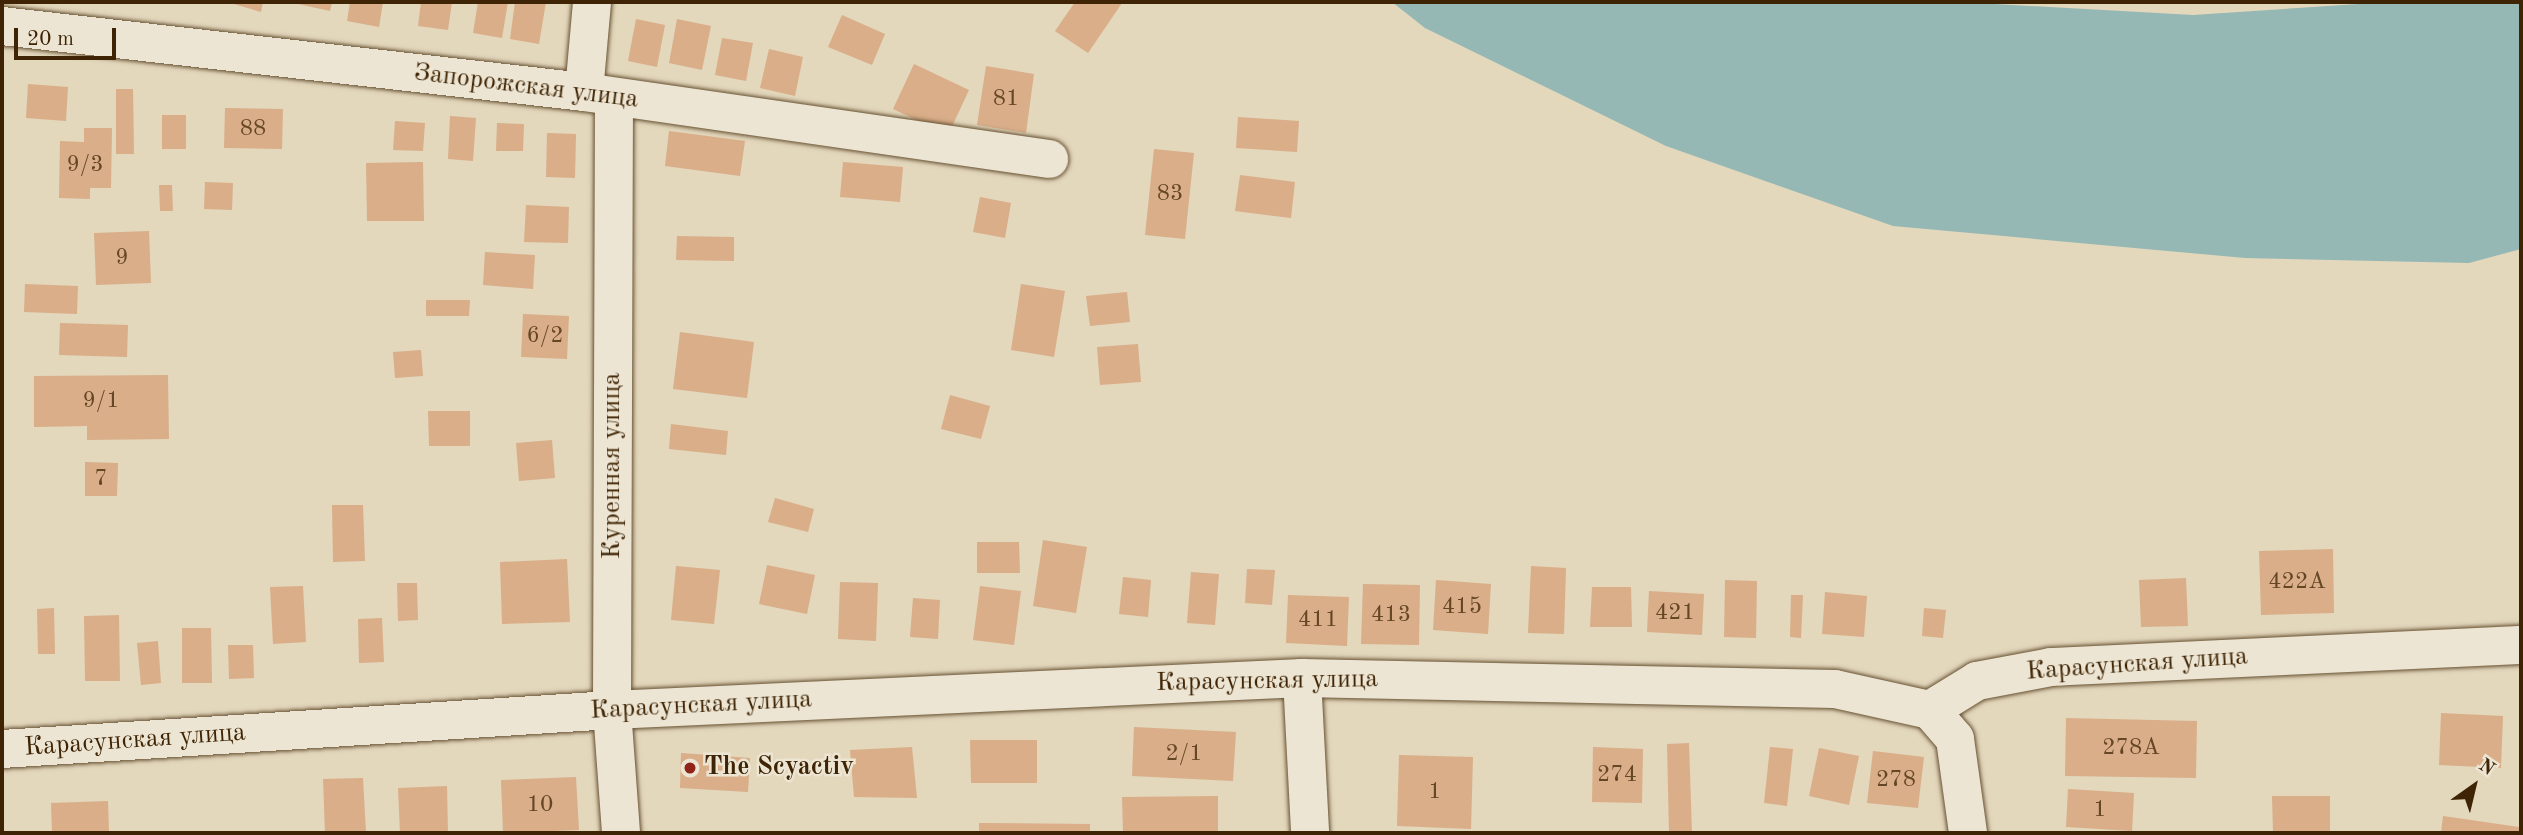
<!DOCTYPE html>
<html>
<head>
<meta charset="utf-8">
<style>
  body { margin:0 }
  #map { position:relative; width:2523px; height:835px; overflow:hidden; background:#e3d7bc; font-family:"Old Standard TT",serif }
  div>[style] { position:absolute }
  .water>* { inset:0; background:#96b8b5 }
  .building>* { inset:0; background:#d9ae89 }
  .roads { filter:drop-shadow(0 0 2px #675132) drop-shadow(0 0 2px #675132) }
  .street>* { height:38px; margin:-19px; padding:0 19px; transform-origin:19px; border-radius:19px; background:#ede5d3 }
  .secondary>* { height:38px; margin:-19px; padding:0 19px; transform-origin:19px; border-radius:19px; background:#ede5d3 }
  .dots>* { width:19px; height:19px; translate:-50% -50%; box-sizing:border-box; border:4px solid #ede5d3; border-radius:50% }
  span { translate:-50% -50%; white-space:nowrap; text-align:center; line-height:1.15; -webkit-text-stroke:5px #ede5d3; paint-order:stroke }
  .number-label { font-size:23px; color:#654625 }
  .number-label span { -webkit-text-stroke-width:0 }
  .street-label { font-size:26px; color:#3e2404 }
  .poi-label { font-size:26px; color:#3e2404; font-weight:700 }
  .left { translate:0 -50%; text-align:left }
  .frame { position:absolute; inset:0; border:4px solid #3e2404; pointer-events:none }
  .north { position:absolute; left:2439px; top:751px; width:70px; height:70px; -webkit-text-stroke:5px #ede5d3; paint-order:stroke; rotate:34deg; font-size:19px; font-weight:700; line-height:28px; text-align:center; color:#3e2404 }
  .north::after { content:''; display:block; margin:auto; width:24px; height:32px; background:#3e2404; clip-path:polygon(50% 0,100% 100%,50% 72%,0 100%) }
  .scale { position:absolute; left:14px; top:28px; width:102px; height:32px; box-sizing:border-box; border:4px solid #3e2404; border-top:0; padding-left:9px; font-size:21px; line-height:24px; white-space:nowrap; color:#3e2404; -webkit-text-stroke:5px #ede5d3; paint-order:stroke }
</style>
</head>
<body>
<div id="map">
  <div class="water">
    <i style="clip-path:polygon(1392px 2px,1960px 2px,2193px 15px,2389px 2px,2521px 2px,2521px 249px,2469px 263px,2245px 258px,1893px 226px,1666px 146px,1425px 28px)"></i>
  </div>
  <div class="building">
    <i style="clip-path:polygon(227px 2px,263px 2px,261px 12px)"></i>
    <i style="clip-path:polygon(289px 2px,332px 2px,330px 11px)"></i>
    <i style="clip-path:polygon(350px 2px,383px 2px,379px 27px,347px 21px)"></i>
    <i style="clip-path:polygon(421px 2px,452px 2px,448px 30px,418px 26px)"></i>
    <i style="clip-path:polygon(478px 2px,508px 2px,502px 38px,473px 33px)"></i>
    <i style="clip-path:polygon(515px 2px,546px 2px,539px 44px,510px 39px)"></i>
    <i style="clip-path:polygon(1075px 2px,1122px 3px,1088px 53px,1055px 31px)"></i>
    <i style="clip-path:polygon(842px 15px,885px 34px,872px 65px,828px 47px)"></i>
    <i style="clip-path:polygon(636px 19px,665px 25px,657px 67px,628px 61px)"></i>
    <i style="clip-path:polygon(677px 19px,711px 26px,702px 70px,669px 63px)"></i>
    <i style="clip-path:polygon(722px 38px,753px 43px,746px 81px,715px 75px)"></i>
    <i style="clip-path:polygon(769px 49px,803px 57px,795px 96px,760px 88px)"></i>
    <i style="clip-path:polygon(914px 64px,969px 90px,948px 135px,893px 109px)"></i>
    <i style="clip-path:polygon(986px 66px,1034px 74px,1026px 133px,977px 125px)"></i>
    <i style="clip-path:polygon(28px 84px,68px 87px,66px 121px,26px 118px)"></i>
    <i style="clip-path:polygon(116px 89px,133px 89px,134px 154px,116px 154px)"></i>
    <i style="clip-path:polygon(225px 108px,283px 109px,282px 149px,224px 148px)"></i>
    <i style="clip-path:polygon(162px 115px,186px 115px,186px 149px,162px 149px)"></i>
    <i style="clip-path:polygon(450px 116px,476px 118px,473px 161px,448px 159px)"></i>
    <i style="clip-path:polygon(1238px 117px,1299px 121px,1297px 152px,1236px 148px)"></i>
    <i style="clip-path:polygon(395px 121px,425px 123px,423px 151px,393px 150px)"></i>
    <i style="clip-path:polygon(497px 123px,524px 124px,523px 151px,496px 151px)"></i>
    <i style="clip-path:polygon(84px 128px,112px 128px,111px 188px,90px 188px,90px 199px,59px 198px,60px 141px,84px 142px)"></i>
    <i style="clip-path:polygon(669px 131px,745px 141px,740px 176px,665px 166px)"></i>
    <i style="clip-path:polygon(547px 133px,576px 134px,575px 178px,546px 177px)"></i>
    <i style="clip-path:polygon(1154px 149px,1194px 153px,1185px 239px,1145px 235px)"></i>
    <i style="clip-path:polygon(423px 162px,424px 221px,367px 221px,366px 163px)"></i>
    <i style="clip-path:polygon(843px 162px,903px 167px,900px 202px,840px 197px)"></i>
    <i style="clip-path:polygon(1240px 175px,1295px 182px,1291px 218px,1235px 211px)"></i>
    <i style="clip-path:polygon(205px 182px,233px 183px,232px 210px,204px 209px)"></i>
    <i style="clip-path:polygon(159px 185px,172px 185px,173px 211px,160px 211px)"></i>
    <i style="clip-path:polygon(980px 197px,1011px 203px,1005px 238px,973px 232px)"></i>
    <i style="clip-path:polygon(526px 205px,569px 207px,568px 243px,524px 242px)"></i>
    <i style="clip-path:polygon(149px 231px,151px 283px,96px 285px,94px 233px)"></i>
    <i style="clip-path:polygon(677px 236px,734px 237px,734px 261px,676px 260px)"></i>
    <i style="clip-path:polygon(485px 252px,535px 255px,533px 289px,483px 285px)"></i>
    <i style="clip-path:polygon(25px 284px,78px 286px,77px 314px,24px 312px)"></i>
    <i style="clip-path:polygon(1021px 284px,1065px 291px,1054px 357px,1011px 350px)"></i>
    <i style="clip-path:polygon(1127px 292px,1130px 322px,1090px 326px,1086px 296px)"></i>
    <i style="clip-path:polygon(426px 300px,470px 300px,469px 316px,426px 316px)"></i>
    <i style="clip-path:polygon(523px 314px,569px 316px,567px 359px,521px 357px)"></i>
    <i style="clip-path:polygon(60px 323px,128px 325px,127px 357px,59px 355px)"></i>
    <i style="clip-path:polygon(680px 332px,754px 342px,747px 398px,673px 389px)"></i>
    <i style="clip-path:polygon(1138px 344px,1141px 382px,1100px 385px,1097px 347px)"></i>
    <i style="clip-path:polygon(421px 350px,423px 376px,395px 378px,393px 352px)"></i>
    <i style="clip-path:polygon(168px 375px,169px 439px,87px 440px,87px 426px,34px 427px,34px 376px)"></i>
    <i style="clip-path:polygon(950px 395px,990px 406px,981px 439px,941px 429px)"></i>
    <i style="clip-path:polygon(428px 411px,470px 411px,470px 446px,429px 446px)"></i>
    <i style="clip-path:polygon(671px 424px,728px 431px,726px 455px,669px 449px)"></i>
    <i style="clip-path:polygon(552px 440px,555px 478px,519px 481px,516px 443px)"></i>
    <i style="clip-path:polygon(85px 462px,118px 463px,117px 496px,85px 496px)"></i>
    <i style="clip-path:polygon(775px 498px,814px 509px,808px 532px,768px 522px)"></i>
    <i style="clip-path:polygon(332px 505px,363px 505px,365px 561px,333px 562px)"></i>
    <i style="clip-path:polygon(1043px 540px,1087px 547px,1076px 613px,1033px 606px)"></i>
    <i style="clip-path:polygon(977px 542px,1019px 542px,1020px 573px,977px 573px)"></i>
    <i style="clip-path:polygon(2333px 549px,2334px 613px,2261px 615px,2259px 551px)"></i>
    <i style="clip-path:polygon(567px 559px,570px 622px,502px 624px,500px 562px)"></i>
    <i style="clip-path:polygon(767px 565px,815px 575px,807px 614px,759px 604px)"></i>
    <i style="clip-path:polygon(676px 566px,720px 570px,714px 624px,671px 620px)"></i>
    <i style="clip-path:polygon(1531px 566px,1566px 568px,1564px 634px,1528px 633px)"></i>
    <i style="clip-path:polygon(1247px 569px,1275px 570px,1272px 605px,1245px 603px)"></i>
    <i style="clip-path:polygon(1191px 572px,1219px 574px,1215px 625px,1187px 623px)"></i>
    <i style="clip-path:polygon(1123px 577px,1151px 580px,1148px 617px,1119px 614px)"></i>
    <i style="clip-path:polygon(2186px 578px,2188px 626px,2141px 627px,2139px 580px)"></i>
    <i style="clip-path:polygon(1436px 580px,1491px 584px,1488px 634px,1433px 630px)"></i>
    <i style="clip-path:polygon(1725px 580px,1757px 581px,1756px 638px,1724px 637px)"></i>
    <i style="clip-path:polygon(840px 582px,878px 583px,876px 641px,838px 639px)"></i>
    <i style="clip-path:polygon(397px 583px,417px 583px,418px 620px,398px 621px)"></i>
    <i style="clip-path:polygon(1363px 584px,1420px 585px,1419px 645px,1361px 644px)"></i>
    <i style="clip-path:polygon(303px 586px,306px 642px,273px 644px,270px 587px)"></i>
    <i style="clip-path:polygon(980px 586px,1021px 591px,1014px 645px,973px 640px)"></i>
    <i style="clip-path:polygon(1592px 587px,1631px 587px,1632px 627px,1590px 627px)"></i>
    <i style="clip-path:polygon(1649px 591px,1704px 594px,1702px 635px,1647px 632px)"></i>
    <i style="clip-path:polygon(1825px 592px,1867px 596px,1864px 637px,1822px 634px)"></i>
    <i style="clip-path:polygon(1288px 595px,1349px 597px,1347px 646px,1286px 643px)"></i>
    <i style="clip-path:polygon(1791px 595px,1803px 595px,1801px 638px,1790px 637px)"></i>
    <i style="clip-path:polygon(913px 598px,940px 600px,938px 639px,910px 637px)"></i>
    <i style="clip-path:polygon(54px 608px,55px 654px,38px 654px,37px 609px)"></i>
    <i style="clip-path:polygon(1924px 608px,1946px 610px,1943px 638px,1922px 636px)"></i>
    <i style="clip-path:polygon(119px 615px,120px 681px,85px 681px,84px 616px)"></i>
    <i style="clip-path:polygon(382px 618px,384px 662px,359px 663px,358px 619px)"></i>
    <i style="clip-path:polygon(182px 628px,211px 628px,212px 683px,182px 683px)"></i>
    <i style="clip-path:polygon(158px 641px,161px 683px,141px 685px,137px 643px)"></i>
    <i style="clip-path:polygon(228px 645px,253px 645px,254px 678px,229px 679px)"></i>
    <i style="clip-path:polygon(2441px 713px,2503px 716px,2501px 768px,2439px 765px)"></i>
    <i style="clip-path:polygon(2066px 718px,2197px 721px,2196px 778px,2065px 776px)"></i>
    <i style="clip-path:polygon(1134px 727px,1236px 732px,1233px 781px,1132px 776px)"></i>
    <i style="clip-path:polygon(970px 740px,1037px 740px,1037px 783px,971px 783px)"></i>
    <i style="clip-path:polygon(1689px 743px,1692px 833px,1669px 833px,1667px 744px)"></i>
    <i style="clip-path:polygon(912px 747px,917px 798px,854px 797px,850px 750px)"></i>
    <i style="clip-path:polygon(1593px 747px,1643px 749px,1642px 803px,1592px 802px)"></i>
    <i style="clip-path:polygon(1770px 747px,1793px 749px,1787px 806px,1764px 803px)"></i>
    <i style="clip-path:polygon(1819px 748px,1859px 756px,1849px 805px,1809px 796px)"></i>
    <i style="clip-path:polygon(1873px 751px,1924px 757px,1918px 808px,1867px 803px)"></i>
    <i style="clip-path:polygon(681px 753px,750px 758px,748px 792px,680px 788px)"></i>
    <i style="clip-path:polygon(1399px 755px,1473px 757px,1471px 829px,1397px 826px)"></i>
    <i style="clip-path:polygon(576px 777px,579px 830px,503px 833px,501px 780px)"></i>
    <i style="clip-path:polygon(363px 778px,366px 833px,325px 833px,323px 779px)"></i>
    <i style="clip-path:polygon(447px 786px,448px 833px,400px 833px,398px 788px)"></i>
    <i style="clip-path:polygon(2068px 789px,2134px 793px,2132px 831px,2066px 827px)"></i>
    <i style="clip-path:polygon(1218px 796px,1218px 833px,1123px 833px,1122px 797px)"></i>
    <i style="clip-path:polygon(2272px 796px,2330px 796px,2330px 833px,2273px 833px)"></i>
    <i style="clip-path:polygon(108px 801px,109px 833px,52px 833px,51px 803px)"></i>
    <i style="clip-path:polygon(2443px 816px,2519px 827px,2519px 833px,2441px 833px)"></i>
    <i style="clip-path:polygon(979px 823px,1090px 824px,1090px 833px,979px 833px)"></i>
  </div>
  <div class="roads">
    <div class="street">
      <i style="left:2px;top:26px;width:586px;rotate:6.47deg"></i>
      <i style="left:584px;top:92px;width:470px;rotate:8.2deg"></i>
      <i style="left:584px;top:92px;width:90px;rotate:-84.9deg"></i>
      <i style="left:614px;top:98px;width:612px;rotate:90.19deg"></i>
      <i style="left:612px;top:710px;width:123px;rotate:85.8deg"></i>
      <i style="left:1302px;top:678px;width:155px;rotate:87deg"></i>
      <i style="left:1930px;top:710px;width:55px;rotate:-31.7deg"></i>
      <i style="left:1977px;top:681px;width:75px;rotate:-10.7deg"></i>
      <i style="left:2051px;top:667px;width:471px;rotate:-2.7deg"></i>
    </div>
    <div class="secondary">
      <i style="left:2px;top:749px;width:611px;rotate:-3.66deg"></i>
      <i style="left:612px;top:710px;width:691px;rotate:-2.66deg"></i>
      <i style="left:1302px;top:678px;width:533px;rotate:1.18deg"></i>
      <i style="left:1835px;top:689px;width:97px;rotate:12.5deg"></i>
      <i style="left:1930px;top:710px;width:38px;rotate:49deg"></i>
      <i style="left:1955px;top:739px;width:95px;rotate:82.1deg"></i>
    </div>
  </div>
  <div class="dots">
    <i style="left:690px;top:768px;background:#8f2418"></i>
  </div>
  <div class="number-label">
    <span style="left:1006px;top:99px">81</span>
    <span style="left:253px;top:129px">88</span>
    <span style="left:85px;top:165px">9/3</span>
    <span style="left:1170px;top:194px">83</span>
    <span style="left:122px;top:258px">9</span>
    <span style="left:545px;top:336px">6/2</span>
    <span style="left:101px;top:401px">9/1</span>
    <span style="left:101px;top:479px">7</span>
    <span style="left:2297px;top:582px">422А</span>
    <span style="left:1462px;top:607px">415</span>
    <span style="left:1675px;top:613px">421</span>
    <span style="left:1391px;top:615px">413</span>
    <span style="left:1318px;top:620px">411</span>
    <span style="left:2131px;top:748px">278А</span>
    <span style="left:1184px;top:754px">2/1</span>
    <span style="left:1617px;top:775px">274</span>
    <span style="left:1896px;top:780px">278</span>
    <span style="left:1435px;top:792px">1</span>
    <span style="left:540px;top:805px">10</span>
    <span style="left:2100px;top:810px">1</span>
  </div>
  <div class="street-label">
    <span style="left:526px;top:87px;rotate:7deg">Запорожская улица</span>
    <span style="left:613px;top:466px;rotate:-90deg">Куренная улица</span>
    <span style="left:2137px;top:665px;rotate:-4deg">Карасунская улица</span>
    <span style="left:1267px;top:682px;rotate:-1deg">Карасунская улица</span>
    <span style="left:701px;top:706px;rotate:-3deg">Карасунская улица</span>
    <span style="left:135px;top:741px;rotate:-4deg">Карасунская улица</span>
  </div>
  <div class="poi-label">
    <span class="left" style="left:704px;top:768px">The Scyactiv</span>
  </div>
  <div class="frame"></div>
  <div class="north">N</div>
  <div class="scale">20 m</div>
</div>
</body>
</html>
